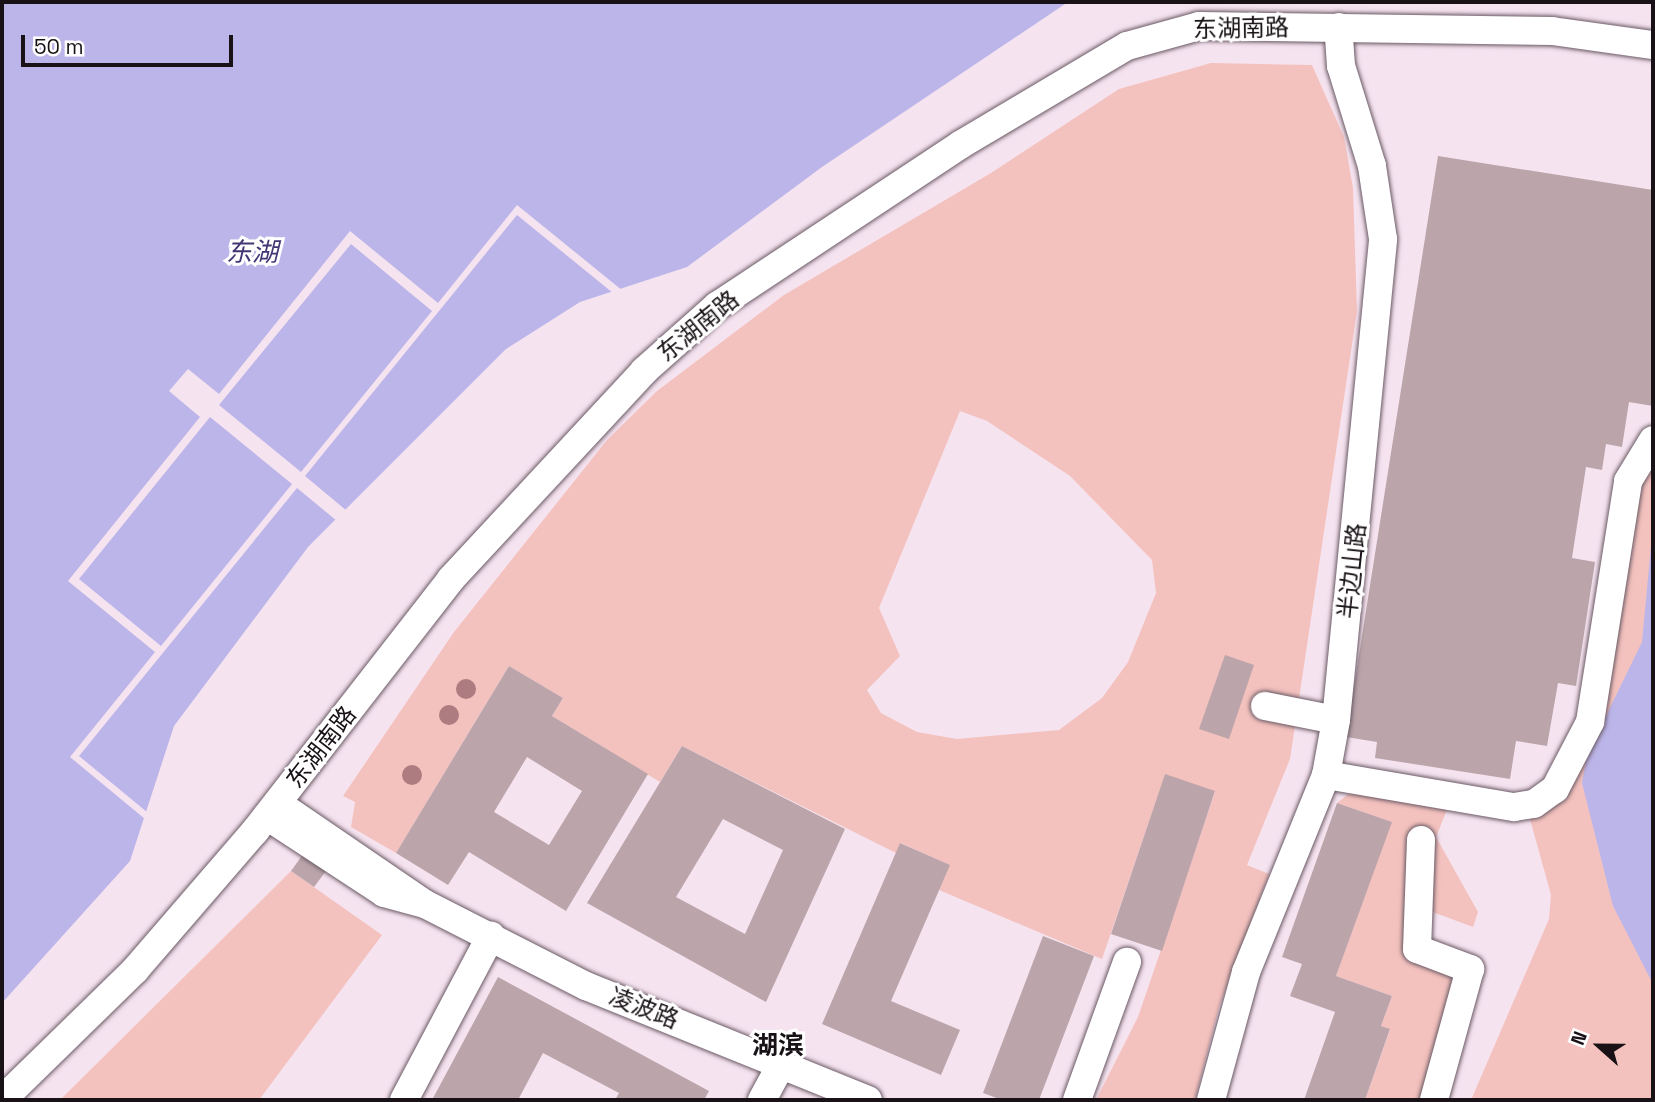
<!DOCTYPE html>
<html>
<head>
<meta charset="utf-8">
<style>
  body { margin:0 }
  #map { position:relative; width:1655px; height:1102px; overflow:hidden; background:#f6e3f0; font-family:"Space Grotesk","Noto Sans SC",sans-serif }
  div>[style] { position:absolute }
  .green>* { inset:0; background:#f4c2be }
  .water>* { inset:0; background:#bcb5e9 }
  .pier>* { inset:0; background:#f6e3f0 }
  .building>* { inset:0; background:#bba5ab }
  .roads { filter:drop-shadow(0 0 2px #6a5a65) drop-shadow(0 0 2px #6a5a65) }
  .minor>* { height:28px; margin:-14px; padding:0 14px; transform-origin:14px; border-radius:14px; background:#fff }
  .trees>* { width:20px; height:20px; margin:-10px; border-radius:50%; background:#ac7c81 }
  span { translate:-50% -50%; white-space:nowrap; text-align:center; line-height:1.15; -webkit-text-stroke:6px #fff; paint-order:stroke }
  .street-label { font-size:24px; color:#181216 }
  .water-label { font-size:26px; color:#433674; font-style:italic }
  .neighbourhood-label { font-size:26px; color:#181216; font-weight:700 }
  .frame { position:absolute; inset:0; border:4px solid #181216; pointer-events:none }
  .north { position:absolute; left:1564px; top:1011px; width:70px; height:70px; -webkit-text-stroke:5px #fff; paint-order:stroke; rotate:291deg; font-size:19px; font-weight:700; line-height:28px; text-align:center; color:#181216 }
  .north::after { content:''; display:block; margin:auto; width:24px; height:32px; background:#181216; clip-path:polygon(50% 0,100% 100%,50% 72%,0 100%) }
  .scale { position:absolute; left:21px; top:35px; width:212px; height:32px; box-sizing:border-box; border:4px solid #181216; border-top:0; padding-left:9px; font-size:21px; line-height:24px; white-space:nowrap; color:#181216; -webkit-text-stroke:5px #fff; paint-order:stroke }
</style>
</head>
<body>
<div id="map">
  <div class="green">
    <i style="clip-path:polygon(evenodd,1211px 63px,1312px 65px,1344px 137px,1353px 188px,1357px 311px,1290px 759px,1247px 865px,1269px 874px,1219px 1007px,1195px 1100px,1096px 1100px,1138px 1017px,1215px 792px,1165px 775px,1102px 959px,939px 890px,949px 865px,901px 843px,896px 853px,682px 746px,660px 782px,552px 716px,563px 698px,509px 666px,396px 853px,351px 827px,355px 802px,343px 796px,454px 632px,607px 440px,657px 391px,784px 295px,991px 173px,1119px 89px,1211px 63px,960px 411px,987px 421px,1070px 476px,1152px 560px,1156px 593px,1128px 662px,1102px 698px,1059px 730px,957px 739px,917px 732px,881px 713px,867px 690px,900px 656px,879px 608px,960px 411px)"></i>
    <i style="clip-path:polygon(1653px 451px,1653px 1100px,1471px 1100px,1549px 919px,1551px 895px,1530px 819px,1563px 791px,1633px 483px)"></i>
    <i style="clip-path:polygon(1351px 792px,1448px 807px,1436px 837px,1478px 912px,1473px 927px,1430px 911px,1407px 936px,1456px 975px,1421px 1100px,1365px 1100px,1390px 1030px,1381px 1026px,1392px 996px,1336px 976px,1391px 822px,1337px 803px)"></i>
    <i style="clip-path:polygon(291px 871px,382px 935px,259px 1100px,60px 1100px)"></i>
  </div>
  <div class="water">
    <i style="clip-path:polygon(2px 2px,1068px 2px,822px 167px,687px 267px,580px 302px,506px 349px,308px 547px,174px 726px,130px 861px,2px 1003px)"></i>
    <i style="clip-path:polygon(1653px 525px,1653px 984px,1613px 906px,1582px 783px,1587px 755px,1642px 642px)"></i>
  </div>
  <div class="pier">
    <i style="clip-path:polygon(evenodd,517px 205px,623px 291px,613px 293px,517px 215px,305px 476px,347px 511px,337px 521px,297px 488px,79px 756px,147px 812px,145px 819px,70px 757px,155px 652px,68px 581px,200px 417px,169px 391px,188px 369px,219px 394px,350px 231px,438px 303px,517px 205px,351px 244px,432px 311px,301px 472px,219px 405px,351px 244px,517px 205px,210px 417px,292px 484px,161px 646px,79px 579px,210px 417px)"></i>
  </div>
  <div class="building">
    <i style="clip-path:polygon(1438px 156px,1653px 190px,1653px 406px,1629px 402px,1622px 447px,1606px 444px,1602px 470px,1586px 467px,1572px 558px,1595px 562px,1576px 686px,1558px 683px,1547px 746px,1516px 741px,1510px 779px,1375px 758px,1377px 742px,1346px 737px)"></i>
    <i style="clip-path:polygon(1225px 655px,1254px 665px,1229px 739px,1199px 729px)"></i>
    <i style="clip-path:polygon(evenodd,509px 666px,563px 698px,552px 716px,648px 774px,566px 911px,469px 852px,448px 885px,396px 853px,509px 666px,527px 757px,582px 791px,549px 845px,494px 812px,527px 757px)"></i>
    <i style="clip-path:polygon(evenodd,682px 746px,845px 829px,766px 1002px,587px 903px,682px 746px,723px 819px,783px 850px,745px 934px,676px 897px,723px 819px)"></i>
    <i style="clip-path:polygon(1165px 774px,1215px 791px,1162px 951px,1111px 934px)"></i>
    <i style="clip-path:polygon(1337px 803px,1392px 822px,1336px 976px,1392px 996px,1381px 1026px,1390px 1029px,1365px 1100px,1304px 1100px,1335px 1012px,1290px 996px,1302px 964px,1282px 957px)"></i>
    <i style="clip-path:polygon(900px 843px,950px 865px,891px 1001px,960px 1030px,941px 1075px,822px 1024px)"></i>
    <i style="clip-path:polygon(306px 850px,329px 867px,314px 887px,291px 871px)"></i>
    <i style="clip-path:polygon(1043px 936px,1094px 956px,1039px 1100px,1002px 1100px,983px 1093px)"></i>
    <i style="clip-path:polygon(498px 977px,709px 1091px,704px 1100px,615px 1100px,619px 1093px,543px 1053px,518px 1100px,432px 1100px)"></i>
  </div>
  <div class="roads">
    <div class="minor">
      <i style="left:1265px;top:706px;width:72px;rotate:11.2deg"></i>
      <i style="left:1326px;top:775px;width:191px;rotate:9.7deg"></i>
      <i style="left:1514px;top:807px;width:20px;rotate:-9deg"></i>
      <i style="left:1534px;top:804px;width:26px;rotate:-36deg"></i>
      <i style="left:1555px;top:789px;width:76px;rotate:-62.4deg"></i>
      <i style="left:1590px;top:722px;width:244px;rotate:-81deg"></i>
      <i style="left:1628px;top:481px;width:48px;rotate:-58.6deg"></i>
      <i style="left:267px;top:816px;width:140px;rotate:33.3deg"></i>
      <i style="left:384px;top:893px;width:42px;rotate:15deg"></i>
      <i style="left:425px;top:904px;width:179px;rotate:-145.7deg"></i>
      <i style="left:1421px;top:840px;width:109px;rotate:92.1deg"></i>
      <i style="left:1417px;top:949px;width:57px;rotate:20.7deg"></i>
      <i style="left:1470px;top:969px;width:136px;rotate:105.4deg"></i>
      <i style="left:425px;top:904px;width:181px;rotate:27deg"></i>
      <i style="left:586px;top:986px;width:304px;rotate:22deg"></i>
      <i style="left:2px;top:1100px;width:186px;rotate:-44.3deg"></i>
      <i style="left:135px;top:970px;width:184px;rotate:-49.2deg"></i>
      <i style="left:255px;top:831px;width:319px;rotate:-52.1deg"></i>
      <i style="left:451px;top:579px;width:284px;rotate:-47.1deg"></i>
      <i style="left:644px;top:371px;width:98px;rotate:-41.7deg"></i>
      <i style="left:717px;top:306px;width:291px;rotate:-33.5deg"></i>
      <i style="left:960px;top:145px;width:194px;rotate:-30.7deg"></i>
      <i style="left:1127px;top:46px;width:75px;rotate:-15.5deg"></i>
      <i style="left:1199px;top:26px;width:353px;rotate:0.8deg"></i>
      <i style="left:1552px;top:31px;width:102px;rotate:7.9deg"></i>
      <i style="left:404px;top:1100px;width:186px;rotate:-62.1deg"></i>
      <i style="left:762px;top:1100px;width:42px;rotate:-61.6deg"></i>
      <i style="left:1077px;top:1100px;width:147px;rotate:-70.1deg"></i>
      <i style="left:1211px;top:1100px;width:133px;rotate:-74.7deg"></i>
      <i style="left:1246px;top:972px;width:213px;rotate:-67.9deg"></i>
      <i style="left:1326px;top:775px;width:56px;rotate:-79.7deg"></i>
      <i style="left:1336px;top:720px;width:483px;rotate:-84.4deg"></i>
      <i style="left:1383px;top:239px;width:74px;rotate:-98.6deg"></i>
      <i style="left:1372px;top:166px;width:105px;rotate:-107.2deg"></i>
      <i style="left:1341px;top:66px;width:39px;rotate:-94deg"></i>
    </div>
  </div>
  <div class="trees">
    <i style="left:466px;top:689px"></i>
    <i style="left:449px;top:715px"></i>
    <i style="left:412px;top:775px"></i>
  </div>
  <div class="street-label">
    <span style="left:1241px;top:28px;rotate:-1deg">东湖南路</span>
    <span style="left:698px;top:326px;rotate:-39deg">东湖南路</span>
    <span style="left:1352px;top:571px;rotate:-84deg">半边山路</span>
    <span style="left:321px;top:747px;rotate:-52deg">东湖南路</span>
    <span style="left:644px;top:1008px;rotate:21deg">凌波路</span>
  </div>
  <div class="water-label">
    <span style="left:252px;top:253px">东湖</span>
  </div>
  <div class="neighbourhood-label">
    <span style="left:778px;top:1046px">湖滨</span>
  </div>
  <div class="frame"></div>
  <div class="north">N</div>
  <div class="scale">50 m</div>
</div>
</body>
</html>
